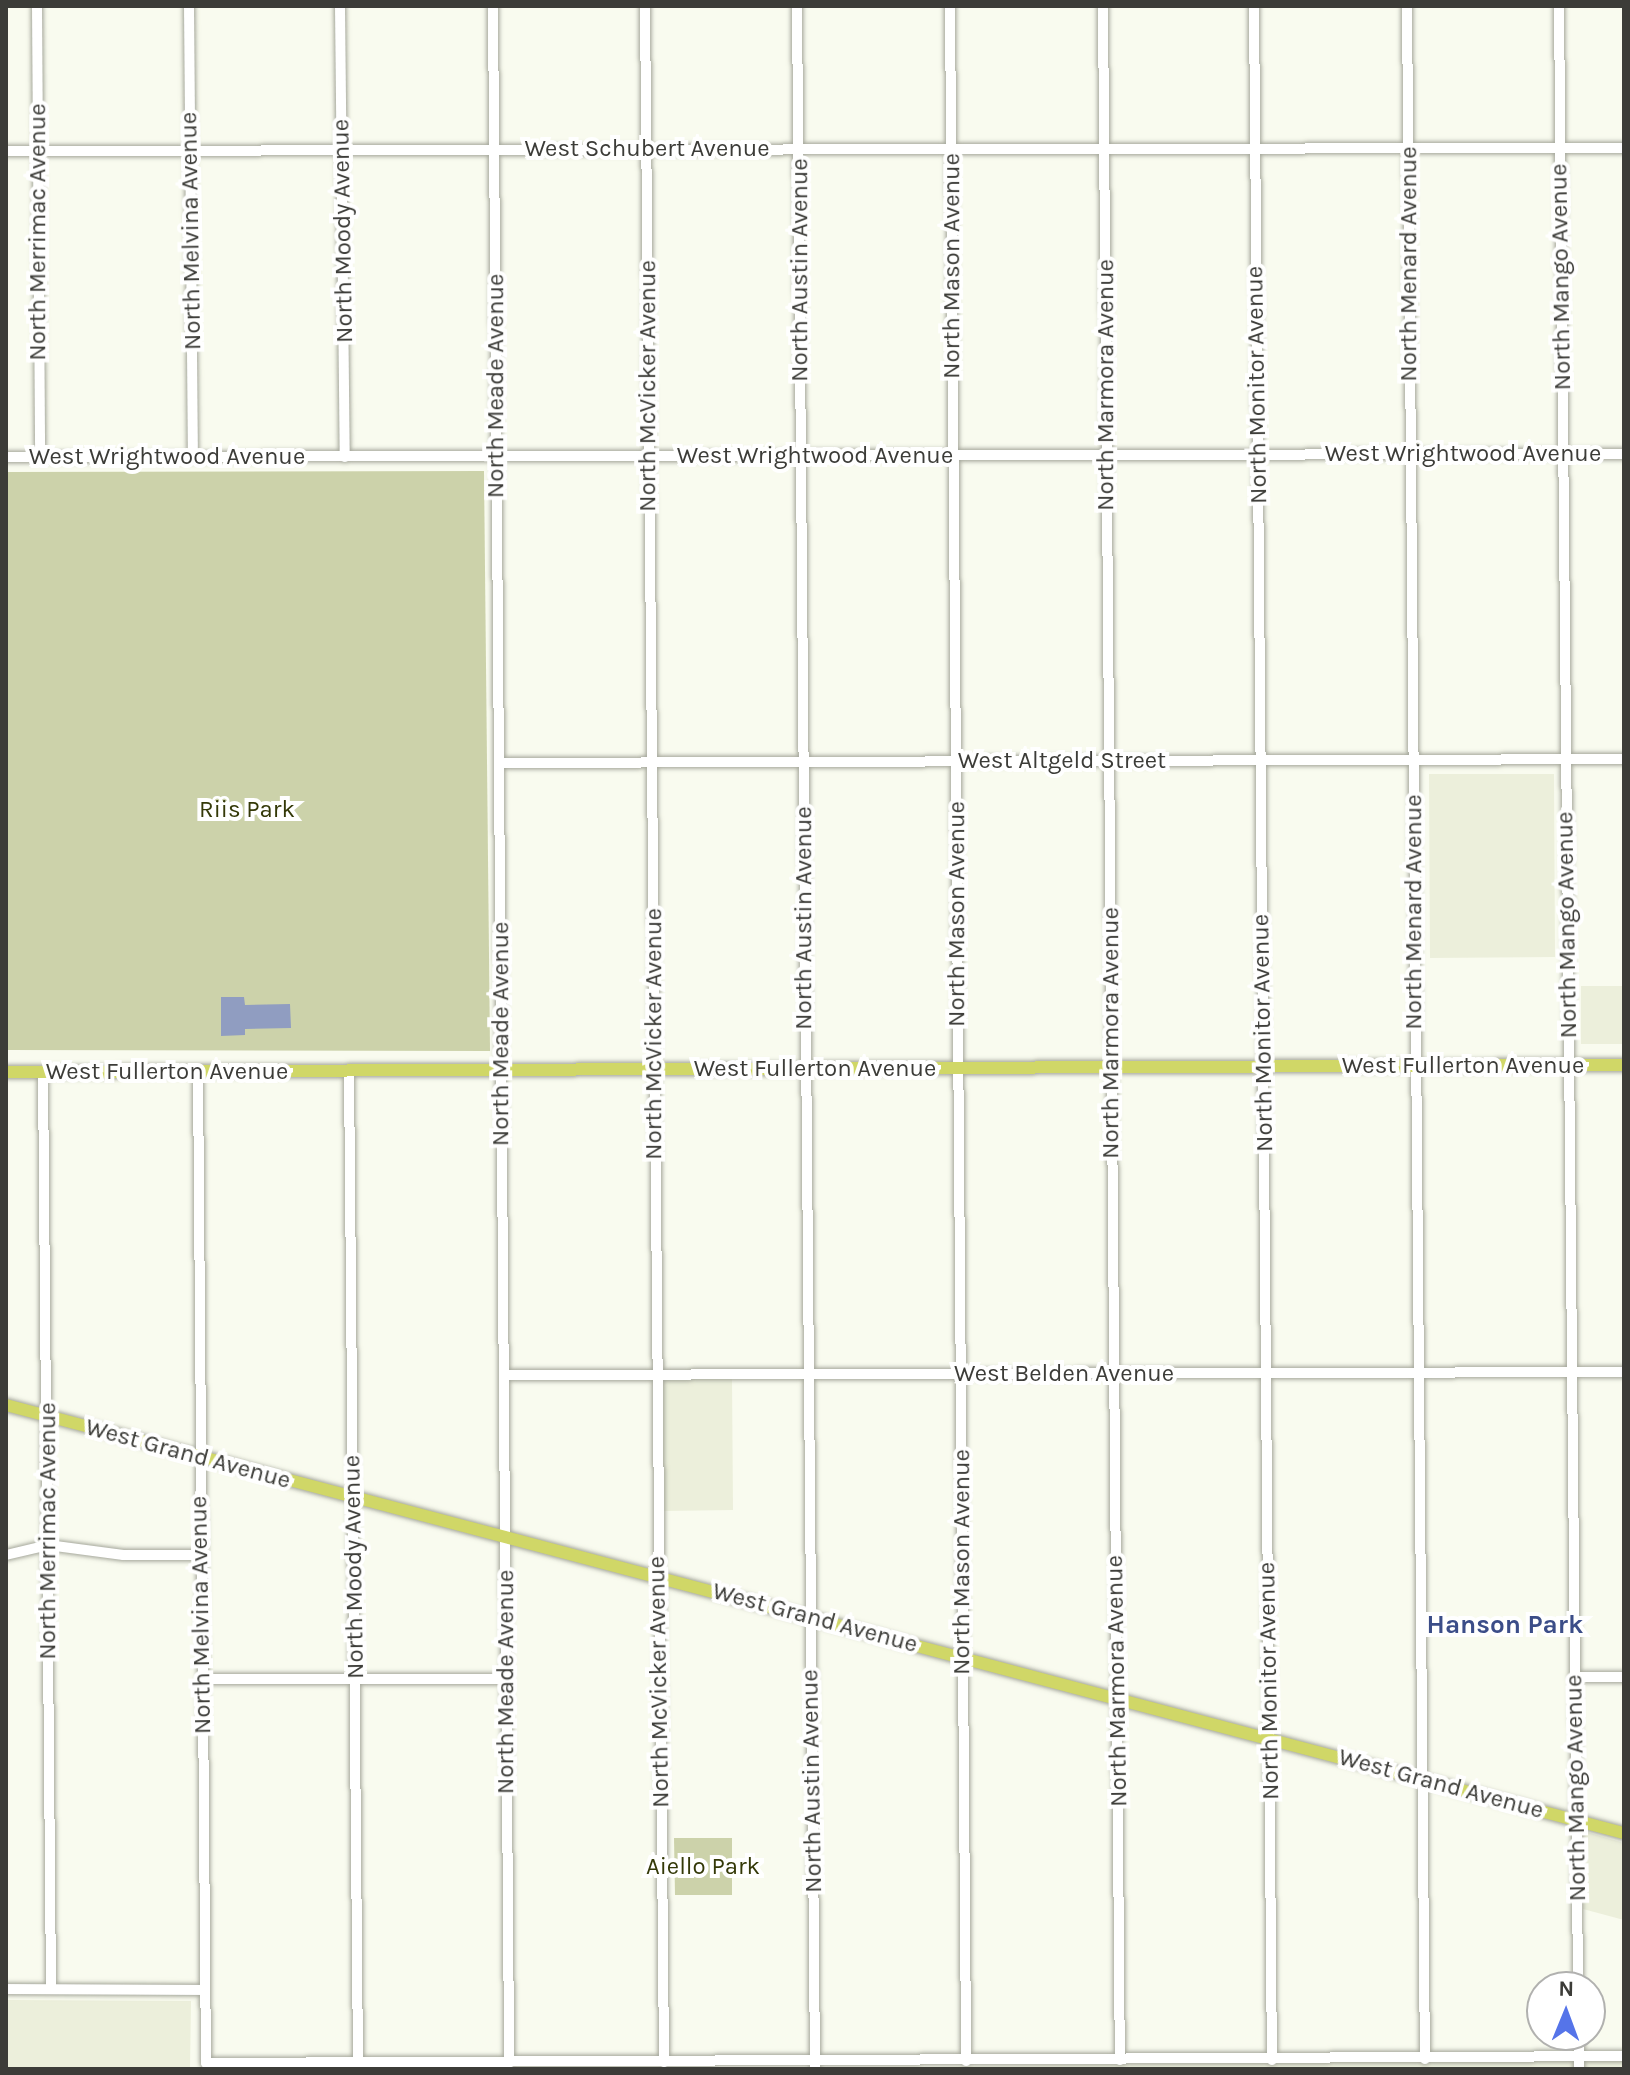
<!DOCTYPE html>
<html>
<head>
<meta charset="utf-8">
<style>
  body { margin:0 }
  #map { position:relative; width:1630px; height:2075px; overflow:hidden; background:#f9fbef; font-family:Karla,sans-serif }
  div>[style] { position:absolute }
  .built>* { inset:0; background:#ecefdb }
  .green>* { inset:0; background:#ccd2aa }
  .water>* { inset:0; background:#909dc1 }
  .roads { filter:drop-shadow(0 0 2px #a6a89c) drop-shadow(0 0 2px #a6a89c) }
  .minor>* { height:10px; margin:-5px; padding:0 5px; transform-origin:5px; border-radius:5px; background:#fff }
  .major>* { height:12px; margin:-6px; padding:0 6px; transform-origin:6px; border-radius:6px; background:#d0d767 }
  span { translate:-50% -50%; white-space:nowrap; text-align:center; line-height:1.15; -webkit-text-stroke:8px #fff; paint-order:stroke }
  .street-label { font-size:24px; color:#3c3c38 }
  .park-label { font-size:24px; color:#343908 }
  .neighbourhood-label { font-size:26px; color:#3b4d88; font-weight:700 }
  .frame { position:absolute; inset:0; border:8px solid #3c3c38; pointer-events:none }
  .north { position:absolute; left:1526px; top:1971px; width:80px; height:80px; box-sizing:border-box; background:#fff; border:2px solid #b1b1af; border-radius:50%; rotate:1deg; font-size:22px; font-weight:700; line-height:32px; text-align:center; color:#3c3c38 }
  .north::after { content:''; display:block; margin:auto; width:28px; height:36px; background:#5574e9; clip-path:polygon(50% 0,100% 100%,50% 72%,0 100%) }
</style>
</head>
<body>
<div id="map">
  <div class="built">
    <i style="clip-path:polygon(1554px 774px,1555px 957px,1430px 958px,1429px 774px)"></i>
    <i style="clip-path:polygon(1581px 986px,1624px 986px,1624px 1044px,1581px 1044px)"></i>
    <i style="clip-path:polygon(661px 1379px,732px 1379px,733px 1510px,662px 1511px)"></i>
    <i style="clip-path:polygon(1583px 1831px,1624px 1843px,1624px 1920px,1583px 1909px)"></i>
    <i style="clip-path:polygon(6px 2000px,191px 2001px,190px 2069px,6px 2069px)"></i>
    <i style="clip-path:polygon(1624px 2059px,1624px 2069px,687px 2069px)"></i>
  </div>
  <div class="green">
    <i style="clip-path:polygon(484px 471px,490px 1051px,6px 1050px,6px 472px)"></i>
    <i style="clip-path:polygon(674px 1838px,732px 1838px,732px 1895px,675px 1895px)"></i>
  </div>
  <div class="water">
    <i style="clip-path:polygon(221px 997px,244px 997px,245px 1005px,290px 1004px,291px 1028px,245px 1029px,245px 1035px,221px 1036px)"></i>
  </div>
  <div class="roads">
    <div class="minor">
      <i style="left:37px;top:6px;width:451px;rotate:89.6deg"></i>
      <i style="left:189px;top:6px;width:451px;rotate:89.5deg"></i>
      <i style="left:340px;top:6px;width:451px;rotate:89.4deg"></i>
      <i style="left:493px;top:6px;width:2057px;rotate:89.55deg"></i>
      <i style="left:645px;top:6px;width:2056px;rotate:89.47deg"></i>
      <i style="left:797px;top:6px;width:2062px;rotate:89.5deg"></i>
      <i style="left:950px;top:6px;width:2055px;rotate:89.55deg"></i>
      <i style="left:1103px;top:6px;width:2054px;rotate:89.53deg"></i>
      <i style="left:1254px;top:6px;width:2054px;rotate:89.5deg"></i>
      <i style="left:1407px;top:6px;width:2053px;rotate:89.5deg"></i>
      <i style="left:1559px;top:6px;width:1981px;rotate:89.45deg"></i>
      <i style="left:6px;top:151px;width:1618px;rotate:-0.11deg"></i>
      <i style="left:6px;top:457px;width:1618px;rotate:-0.11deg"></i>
      <i style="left:499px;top:763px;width:1125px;rotate:-0.2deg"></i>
      <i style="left:349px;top:1071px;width:992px;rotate:89.48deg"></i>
      <i style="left:43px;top:1072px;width:917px;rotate:89.5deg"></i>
      <i style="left:198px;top:1072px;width:991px;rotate:89.54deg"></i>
      <i style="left:206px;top:2063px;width:1418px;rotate:-0.28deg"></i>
      <i style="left:504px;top:1375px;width:1120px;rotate:-0.15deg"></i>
      <i style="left:6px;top:1555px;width:43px;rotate:-13.4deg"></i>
      <i style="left:48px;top:1545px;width:76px;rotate:7.6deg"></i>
      <i style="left:123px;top:1555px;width:77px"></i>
      <i style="left:1574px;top:1677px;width:50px"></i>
      <i style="left:202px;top:1679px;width:304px"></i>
      <i style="left:6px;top:1989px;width:199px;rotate:0.3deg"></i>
      <i style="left:1579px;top:2035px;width:34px;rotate:90deg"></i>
    </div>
    <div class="major">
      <i style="left:6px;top:1072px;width:1618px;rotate:-0.25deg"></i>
      <i style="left:6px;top:1405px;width:1674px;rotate:14.82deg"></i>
    </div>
  </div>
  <div class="street-label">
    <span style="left:647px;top:149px">West Schubert Avenue</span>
    <span style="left:191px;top:231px;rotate:-91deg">North Melvina Avenue</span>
    <span style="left:343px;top:231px;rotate:-91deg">North Moody Avenue</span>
    <span style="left:38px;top:232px;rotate:-90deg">North Merrimac Avenue</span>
    <span style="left:1409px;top:264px;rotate:-90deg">North Menard Avenue</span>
    <span style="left:952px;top:266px;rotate:-90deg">North Mason Avenue</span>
    <span style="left:800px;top:270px;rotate:-90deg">North Austin Avenue</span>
    <span style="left:1561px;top:277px;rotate:-91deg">North Mango Avenue</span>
    <span style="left:1106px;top:385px;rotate:-90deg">North Marmora Avenue</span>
    <span style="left:1257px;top:385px;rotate:-91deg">North Monitor Avenue</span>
    <span style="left:496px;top:386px;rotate:-90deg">North Meade Avenue</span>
    <span style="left:648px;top:386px;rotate:-90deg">North McVicker Avenue</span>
    <span style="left:1463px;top:454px">West Wrightwood Avenue</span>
    <span style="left:815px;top:456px">West Wrightwood Avenue</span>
    <span style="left:167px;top:457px">West Wrightwood Avenue</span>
    <span style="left:1062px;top:761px">West Altgeld Street</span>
    <span style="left:1414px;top:912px;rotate:-90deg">North Menard Avenue</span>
    <span style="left:957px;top:914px;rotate:-90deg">North Mason Avenue</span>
    <span style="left:804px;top:918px;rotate:-90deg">North Austin Avenue</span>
    <span style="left:1567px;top:925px;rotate:-91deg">North Mango Avenue</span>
    <span style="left:1111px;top:1033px;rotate:-90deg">North Marmora Avenue</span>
    <span style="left:1263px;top:1033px;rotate:-91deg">North Monitor Avenue</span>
    <span style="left:501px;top:1034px;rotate:-90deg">North Meade Avenue</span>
    <span style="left:654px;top:1034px;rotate:-90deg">North McVicker Avenue</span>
    <span style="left:1463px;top:1066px">West Fullerton Avenue</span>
    <span style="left:815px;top:1069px">West Fullerton Avenue</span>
    <span style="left:167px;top:1072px">West Fullerton Avenue</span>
    <span style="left:1064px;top:1374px">West Belden Avenue</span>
    <span style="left:188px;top:1454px;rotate:15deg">West Grand Avenue</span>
    <span style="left:48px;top:1531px;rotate:-90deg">North Merrimac Avenue</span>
    <span style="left:962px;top:1562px;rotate:-90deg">North Mason Avenue</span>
    <span style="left:354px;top:1567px;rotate:-91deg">North Moody Avenue</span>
    <span style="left:201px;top:1615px;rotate:-91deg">North Melvina Avenue</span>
    <span style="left:815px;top:1618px;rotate:15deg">West Grand Avenue</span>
    <span style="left:1117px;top:1681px;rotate:-91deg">North Marmora Avenue</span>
    <span style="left:1269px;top:1681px;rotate:-91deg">North Monitor Avenue</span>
    <span style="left:506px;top:1682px;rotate:-90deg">North Meade Avenue</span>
    <span style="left:659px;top:1682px;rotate:-91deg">North McVicker Avenue</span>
    <span style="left:812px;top:1781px;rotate:-91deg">North Austin Avenue</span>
    <span style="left:1441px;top:1784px;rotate:15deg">West Grand Avenue</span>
    <span style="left:1576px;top:1788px;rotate:-91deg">North Mango Avenue</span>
  </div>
  <div class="park-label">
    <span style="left:247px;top:810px">Riis Park</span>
    <span style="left:703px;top:1867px">Aiello Park</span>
  </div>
  <div class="neighbourhood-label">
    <span style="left:1505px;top:1625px">Hanson Park</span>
  </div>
  <div class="frame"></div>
  <div class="north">N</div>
</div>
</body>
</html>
